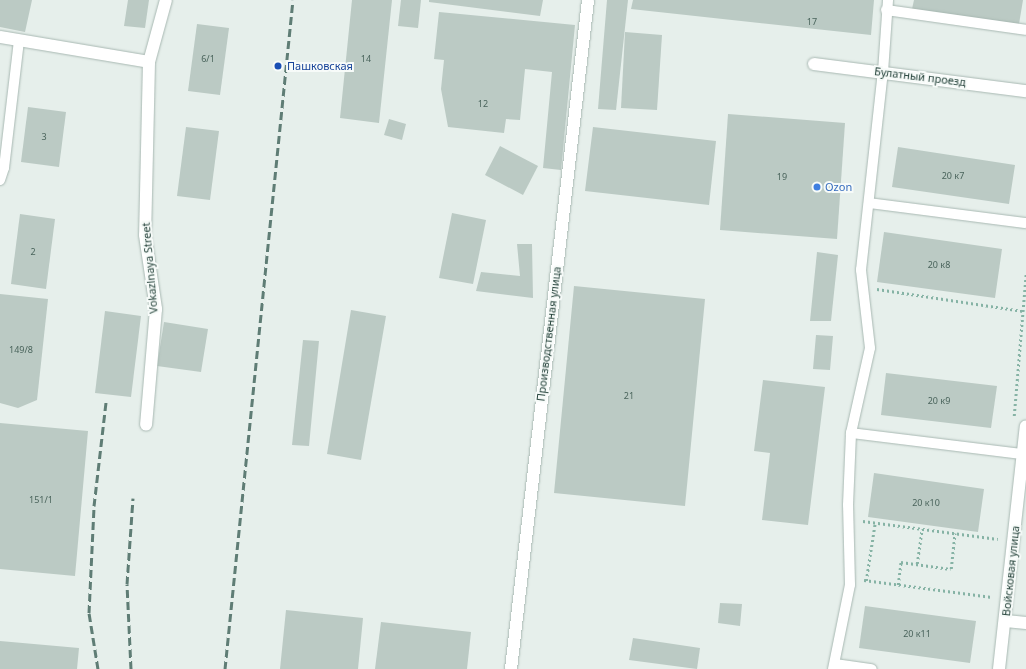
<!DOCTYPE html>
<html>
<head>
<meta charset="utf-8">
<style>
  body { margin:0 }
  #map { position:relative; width:1026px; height:669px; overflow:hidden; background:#e6efeb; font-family:"Noto Sans",sans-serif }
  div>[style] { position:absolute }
  .building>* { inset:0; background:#bbcac4 }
  .path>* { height:2.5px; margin-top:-1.25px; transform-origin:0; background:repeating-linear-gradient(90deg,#86b3a5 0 2px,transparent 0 5px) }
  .roads { filter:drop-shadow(0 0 1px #a8b8b2) drop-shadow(0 0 1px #a8b8b2) }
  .lane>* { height:10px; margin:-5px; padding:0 5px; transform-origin:5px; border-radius:5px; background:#fff }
  .street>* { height:12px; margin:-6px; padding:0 6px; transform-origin:6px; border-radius:6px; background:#fff }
  .rail>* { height:3px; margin-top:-1.5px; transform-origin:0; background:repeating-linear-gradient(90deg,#5f7d75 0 8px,transparent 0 12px) }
  .dots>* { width:11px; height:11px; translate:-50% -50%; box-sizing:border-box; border:2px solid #f7fbf9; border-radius:50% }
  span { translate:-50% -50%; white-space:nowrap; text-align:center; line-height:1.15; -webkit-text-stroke:4px #f7fbf9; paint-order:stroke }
  .number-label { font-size:9px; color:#4a645c }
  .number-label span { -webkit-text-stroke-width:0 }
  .transit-label { font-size:11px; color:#164399 }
  .left { translate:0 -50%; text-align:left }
  .street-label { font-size:11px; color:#24423a }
  .shop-label { font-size:11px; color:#366cbe }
</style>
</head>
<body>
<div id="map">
  <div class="building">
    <i style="clip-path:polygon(0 0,32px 0,25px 32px,0 27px)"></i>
    <i style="clip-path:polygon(128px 0,149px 0,145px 28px,124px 26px)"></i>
    <i style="clip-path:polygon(352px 0,392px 0,379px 123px,340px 118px)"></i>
    <i style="clip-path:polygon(401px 0,421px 0,418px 28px,398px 26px)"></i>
    <i style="clip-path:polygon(429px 0,543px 0,540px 16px,429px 2px)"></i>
    <i style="clip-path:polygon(607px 0,628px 0,616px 110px,598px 109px)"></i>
    <i style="clip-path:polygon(633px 0,874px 0,871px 35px,631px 9px)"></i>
    <i style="clip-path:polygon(914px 0,1023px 0,1019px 24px,912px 9px)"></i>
    <i style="clip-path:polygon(439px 12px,575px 25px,561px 170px,543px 168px,552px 72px,525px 69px,520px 120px,506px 119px,504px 133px,448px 127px,441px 89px,444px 60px,434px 59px)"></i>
    <i style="clip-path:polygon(197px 24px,229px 28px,220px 95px,188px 91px)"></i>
    <i style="clip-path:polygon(625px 32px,662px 35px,657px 110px,621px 108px)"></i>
    <i style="clip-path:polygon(28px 107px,66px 112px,59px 167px,21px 162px)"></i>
    <i style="clip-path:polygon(728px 114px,845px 123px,837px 239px,720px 230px)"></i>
    <i style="clip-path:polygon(389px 119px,406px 124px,402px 140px,384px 135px)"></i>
    <i style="clip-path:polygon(186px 127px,219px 131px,210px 200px,177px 196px)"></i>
    <i style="clip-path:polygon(593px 127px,716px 141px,709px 205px,585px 191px)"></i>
    <i style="clip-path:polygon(500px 146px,538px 166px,523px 195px,485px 175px)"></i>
    <i style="clip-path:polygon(898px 147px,1015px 165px,1009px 204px,892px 187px)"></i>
    <i style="clip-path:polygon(452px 213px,486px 220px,473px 284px,439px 278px)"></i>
    <i style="clip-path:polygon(20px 214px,55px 219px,46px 289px,11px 284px)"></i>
    <i style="clip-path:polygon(884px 232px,1002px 249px,995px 298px,877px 282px)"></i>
    <i style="clip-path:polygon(517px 244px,532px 244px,533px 298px,476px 291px,481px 272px,520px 276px)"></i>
    <i style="clip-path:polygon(817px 252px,838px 255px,831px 321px,810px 321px)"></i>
    <i style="clip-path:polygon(574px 286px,705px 299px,685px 506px,554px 493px)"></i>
    <i style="clip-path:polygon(0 294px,48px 299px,37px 400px,18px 408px,0 403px)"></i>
    <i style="clip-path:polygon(351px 310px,386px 316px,361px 460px,327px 454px)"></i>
    <i style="clip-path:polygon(105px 311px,141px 316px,131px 397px,95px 393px)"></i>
    <i style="clip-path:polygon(164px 322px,208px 329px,201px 372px,157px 366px)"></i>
    <i style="clip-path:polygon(816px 335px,833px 336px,830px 370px,813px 369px)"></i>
    <i style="clip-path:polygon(303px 340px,319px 341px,309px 446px,292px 445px)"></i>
    <i style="clip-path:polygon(886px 373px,997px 386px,991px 428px,881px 415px)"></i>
    <i style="clip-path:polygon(763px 380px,825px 387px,808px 525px,762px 520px,770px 453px,754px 451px)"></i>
    <i style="clip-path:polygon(0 423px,88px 431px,75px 576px,0 569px)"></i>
    <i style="clip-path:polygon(874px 473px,984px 489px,978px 532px,868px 517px)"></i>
    <i style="clip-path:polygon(720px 603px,742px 604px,740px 626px,718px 623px)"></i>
    <i style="clip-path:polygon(865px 606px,976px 621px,970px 663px,859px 648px)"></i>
    <i style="clip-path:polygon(286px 610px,363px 618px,358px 669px,280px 669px)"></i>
    <i style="clip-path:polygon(381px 622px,471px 632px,467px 669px,375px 669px)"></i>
    <i style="clip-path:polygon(633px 638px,700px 648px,697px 669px,629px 660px)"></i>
    <i style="clip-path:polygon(0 641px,79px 648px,77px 669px,0 669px)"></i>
  </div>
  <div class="path">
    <i style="left:877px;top:289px;width:148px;rotate:8.6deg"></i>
    <i style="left:1014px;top:416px;width:144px;rotate:-85.2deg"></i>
    <i style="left:863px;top:521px;width:136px;rotate:7.6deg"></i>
    <i style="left:917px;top:564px;width:35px;rotate:-82deg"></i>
    <i style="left:864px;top:580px;width:129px;rotate:7.6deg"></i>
    <i style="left:866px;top:581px;width:59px;rotate:-81.2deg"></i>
    <i style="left:898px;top:585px;width:23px;rotate:-83deg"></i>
    <i style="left:901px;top:562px;width:50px;rotate:8deg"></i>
    <i style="left:951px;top:569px;width:36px;rotate:-84deg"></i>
  </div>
  <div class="roads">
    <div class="lane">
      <i style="left:886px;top:10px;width:141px;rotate:8.1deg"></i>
      <i style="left:0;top:180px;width:13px;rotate:-72deg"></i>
      <i style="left:4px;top:168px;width:128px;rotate:-83.3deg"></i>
      <i style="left:869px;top:203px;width:158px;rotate:7.3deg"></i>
      <i style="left:851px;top:433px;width:173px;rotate:7deg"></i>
      <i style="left:835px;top:664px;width:37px;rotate:8deg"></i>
      <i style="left:833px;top:669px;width:86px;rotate:-78.6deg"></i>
      <i style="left:850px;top:585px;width:80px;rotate:-91.4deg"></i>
      <i style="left:848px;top:505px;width:72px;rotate:-87.6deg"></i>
      <i style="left:851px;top:433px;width:87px;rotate:-77.4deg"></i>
      <i style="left:870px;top:348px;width:79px;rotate:-96.6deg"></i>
      <i style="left:861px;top:270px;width:199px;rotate:-83.7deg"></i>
      <i style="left:883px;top:72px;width:72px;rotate:-86deg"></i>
    </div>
    <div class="street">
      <i style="left:0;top:37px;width:151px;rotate:9.5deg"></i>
      <i style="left:149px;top:62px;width:173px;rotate:91.3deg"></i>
      <i style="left:145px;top:235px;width:75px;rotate:81.5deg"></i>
      <i style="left:156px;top:309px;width:116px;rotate:94.9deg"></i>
      <i style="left:149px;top:62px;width:64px;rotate:-74.7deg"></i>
      <i style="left:814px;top:64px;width:214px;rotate:7.3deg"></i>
      <i style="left:1006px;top:621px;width:20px;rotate:6deg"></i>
      <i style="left:511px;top:669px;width:673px;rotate:-83.43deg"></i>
      <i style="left:999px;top:669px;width:244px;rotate:-83.7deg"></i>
    </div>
  </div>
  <div class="rail">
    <i style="left:98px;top:669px;width:57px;rotate:-99.1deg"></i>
    <i style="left:89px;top:613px;width:107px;rotate:-87.3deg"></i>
    <i style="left:94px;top:506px;width:105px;rotate:-83.4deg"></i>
    <i style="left:131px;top:669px;width:85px;rotate:-92.7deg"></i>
    <i style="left:127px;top:584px;width:86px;rotate:-86deg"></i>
    <i style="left:225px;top:669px;width:672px;rotate:-84.2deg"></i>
  </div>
  <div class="dots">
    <i style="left:278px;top:66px;background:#1a4fb4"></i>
    <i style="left:817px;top:187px;background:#3f7fe0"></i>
  </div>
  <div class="number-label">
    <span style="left:812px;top:22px">17</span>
    <span style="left:208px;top:59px">6/1</span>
    <span style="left:366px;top:59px">14</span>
    <span style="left:483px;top:104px">12</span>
    <span style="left:44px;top:137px">3</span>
    <span style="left:953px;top:176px">20 к7</span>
    <span style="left:782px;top:177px">19</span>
    <span style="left:33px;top:252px">2</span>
    <span style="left:939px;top:265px">20 к8</span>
    <span style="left:21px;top:350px">149/8</span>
    <span style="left:629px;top:396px">21</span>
    <span style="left:939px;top:401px">20 к9</span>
    <span style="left:41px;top:500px">151/1</span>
    <span style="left:926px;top:503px">20 к10</span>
    <span style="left:917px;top:634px">20 к11</span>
  </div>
  <div class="transit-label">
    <span class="left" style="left:287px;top:66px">Пашковская</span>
  </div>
  <div class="street-label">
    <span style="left:920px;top:77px;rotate:7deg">Булатный проезд</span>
    <span style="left:150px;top:268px;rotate:-95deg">Vokazlnaya Street</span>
    <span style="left:549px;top:334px;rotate:-83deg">Производственная улица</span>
    <span style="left:1011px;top:571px;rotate:-84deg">Войсковая улица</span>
  </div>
  <div class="shop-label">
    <span class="left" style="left:825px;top:187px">Ozon</span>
  </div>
</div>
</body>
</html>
